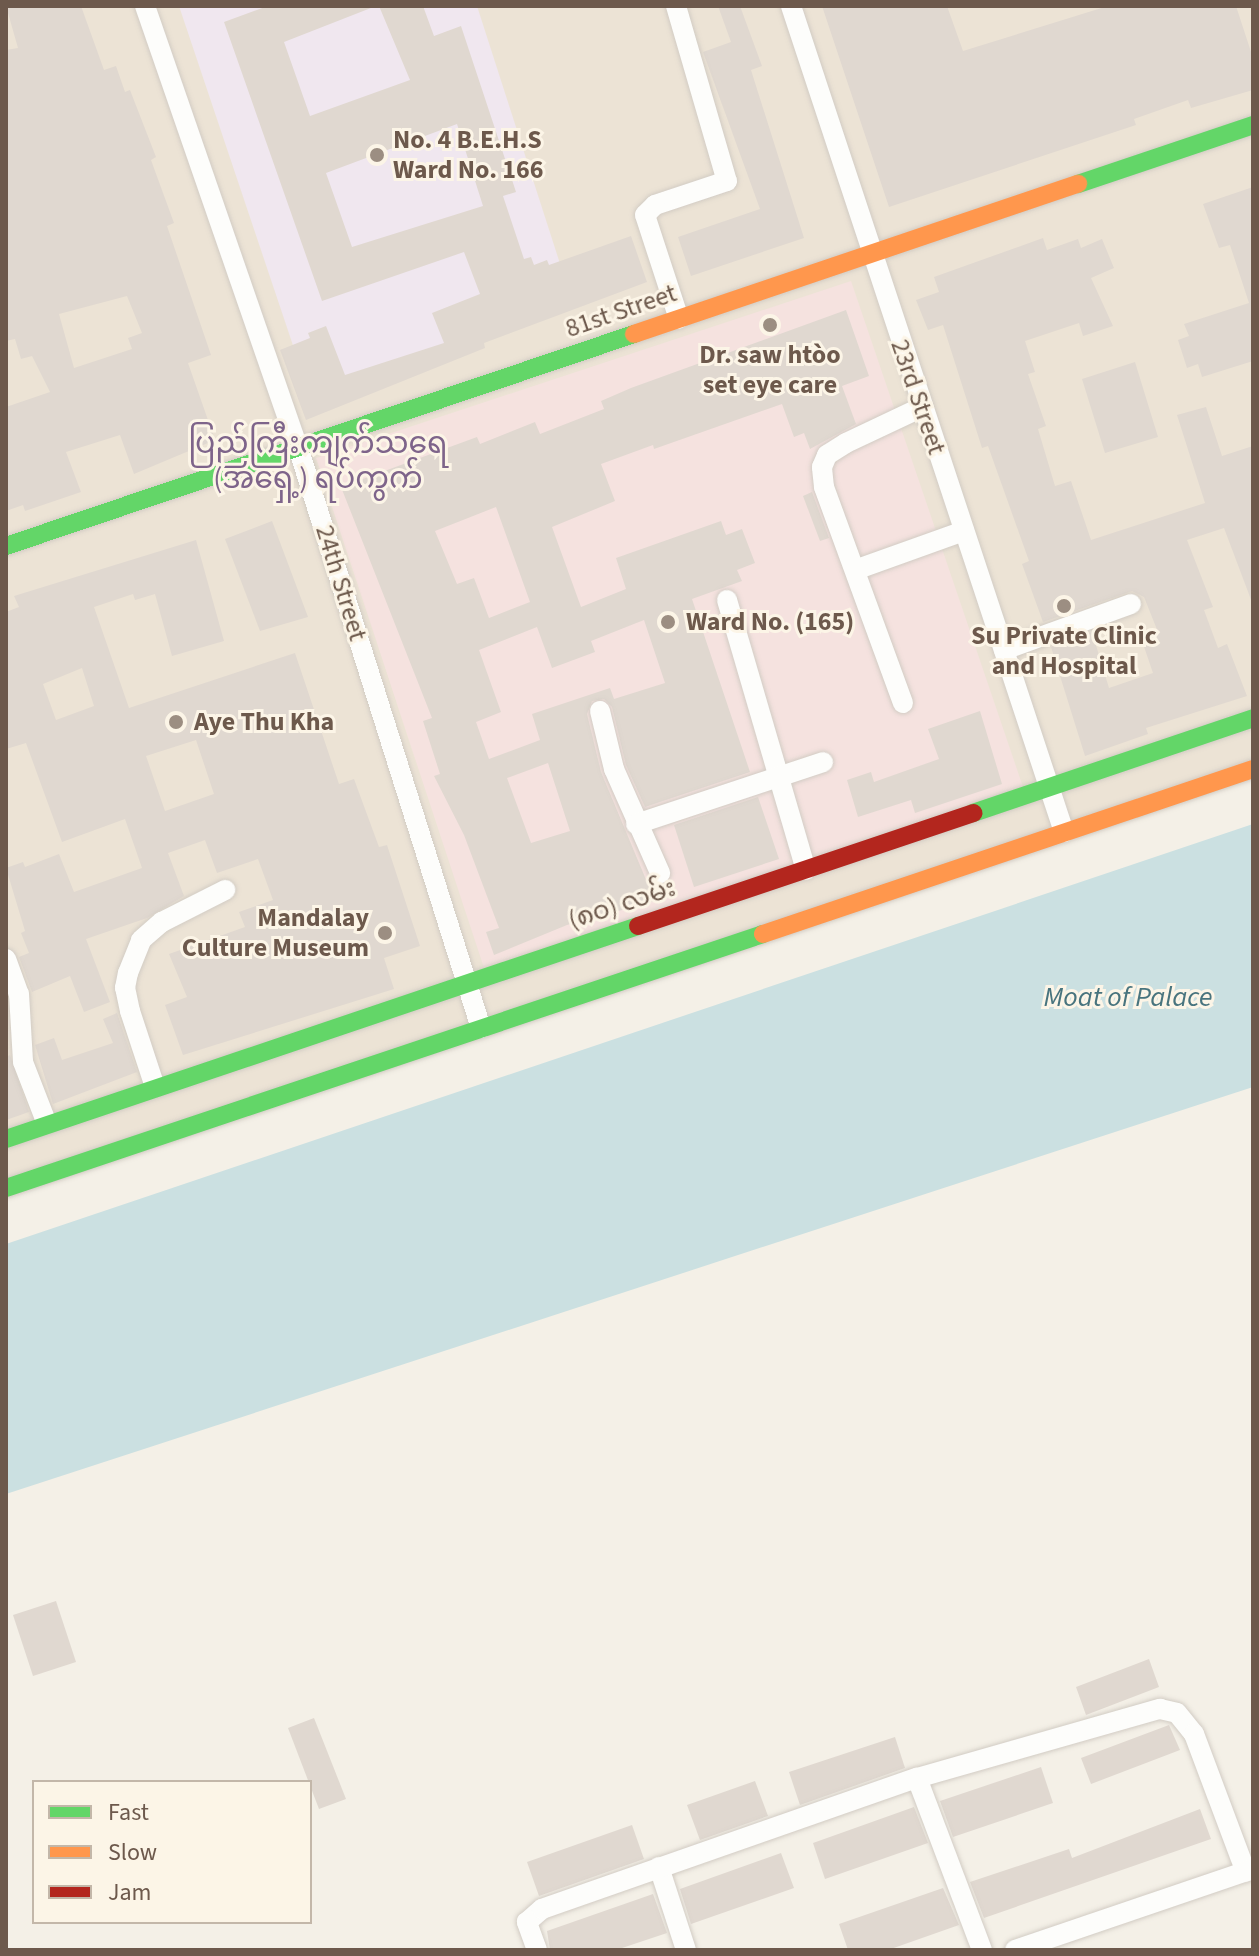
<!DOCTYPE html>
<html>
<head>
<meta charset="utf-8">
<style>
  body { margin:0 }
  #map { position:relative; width:1259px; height:1956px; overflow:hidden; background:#f4f0e7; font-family:"Source Sans 3","Noto Sans Myanmar",sans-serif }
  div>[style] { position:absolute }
  .residential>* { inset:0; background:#ece3d5 }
  .education>* { inset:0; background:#f0e7ef }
  .medical>* { inset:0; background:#f5e2df }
  .water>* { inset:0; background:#cbe0e1 }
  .building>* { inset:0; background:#e0d8d0 }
  .roads { filter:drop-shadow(0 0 2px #d2ccc4) drop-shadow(0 0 2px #d2ccc4) }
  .street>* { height:20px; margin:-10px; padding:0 10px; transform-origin:10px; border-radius:10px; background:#fdfdfb }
  .fast>* { height:18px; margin:-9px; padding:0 9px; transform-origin:9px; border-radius:9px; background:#63d668 }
  .slow>* { height:18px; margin:-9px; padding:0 9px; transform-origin:9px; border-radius:9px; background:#ff974d }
  .jam>* { height:18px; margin:-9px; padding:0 9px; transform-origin:9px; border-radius:9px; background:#b3261e }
  .dots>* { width:22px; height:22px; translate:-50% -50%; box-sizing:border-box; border:4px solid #fcf5e7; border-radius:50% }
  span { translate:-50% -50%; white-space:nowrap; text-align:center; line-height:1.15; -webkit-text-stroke:6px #fcf5e7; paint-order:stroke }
  .poi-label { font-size:26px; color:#6d594c; font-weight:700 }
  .left { translate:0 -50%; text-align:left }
  .right { translate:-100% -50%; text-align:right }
  .street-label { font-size:26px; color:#6d594c }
  .water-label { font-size:28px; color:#48747e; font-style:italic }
  .quarter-label { font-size:30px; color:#7e648a }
  .frame { position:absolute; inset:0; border:8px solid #6d594c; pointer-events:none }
  .legend { position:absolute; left:32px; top:1780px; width:280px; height:144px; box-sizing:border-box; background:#fcf5e7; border:2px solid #c3b7a9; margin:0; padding:10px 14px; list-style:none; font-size:24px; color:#6d594c }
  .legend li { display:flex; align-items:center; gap:16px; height:40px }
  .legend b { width:40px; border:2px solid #c3b7a9 }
</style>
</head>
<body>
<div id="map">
  <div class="residential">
    <i style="clip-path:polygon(6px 6px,1253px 6px,1253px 766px,6px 1186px)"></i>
  </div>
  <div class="education">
    <i style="clip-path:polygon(179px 6px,477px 6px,573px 304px,311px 399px)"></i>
  </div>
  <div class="medical">
    <i style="clip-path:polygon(851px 281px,1023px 787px,486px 974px,316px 458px)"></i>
  </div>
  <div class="water">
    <i style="clip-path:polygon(1253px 824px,1253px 1087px,6px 1494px,6px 1244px)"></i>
  </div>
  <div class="building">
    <i style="clip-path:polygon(evenodd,6px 6px,81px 6px,104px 70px,116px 66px,125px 92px,130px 90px,156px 157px,151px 160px,174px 223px,167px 226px,211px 355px,188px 363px,215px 440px,134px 474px,120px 435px,66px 452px,81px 492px,25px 511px,23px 505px,6px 511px,6px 407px,50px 392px,32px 356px,21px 359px,15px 339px,6px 341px,6px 50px,18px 48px,6px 6px,127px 296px,142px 333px,128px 338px,132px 349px,74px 368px,59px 314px,127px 296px)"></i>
    <i style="clip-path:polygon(evenodd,268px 6px,376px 6px,284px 42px,310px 116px,410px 80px,379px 6px,423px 6px,434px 36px,461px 26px,516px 192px,503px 196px,524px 259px,531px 257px,534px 265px,547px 260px,549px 265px,631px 236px,647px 282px,484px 343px,485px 348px,306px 420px,280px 350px,310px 338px,308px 333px,326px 326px,345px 375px,444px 343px,432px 313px,480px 294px,464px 252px,322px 301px,224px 22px,268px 6px,457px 124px,483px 206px,352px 247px,326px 173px,457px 124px)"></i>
    <i style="clip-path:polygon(718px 6px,740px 6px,762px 66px,751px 70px,804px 238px,691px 276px,678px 237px,760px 209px,703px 52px,731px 42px)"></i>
    <i style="clip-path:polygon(822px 6px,947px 6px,963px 51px,1108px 6px,1236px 6px,1253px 58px,1253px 90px,1191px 108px,1188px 100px,1134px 119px,1136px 125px,889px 207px)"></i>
    <i style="clip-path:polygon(1253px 187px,1253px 361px,1202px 377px,1198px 364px,1187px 368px,1178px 340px,1189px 336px,1184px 324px,1249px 303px,1230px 245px,1219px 248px,1203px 204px)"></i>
    <i style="clip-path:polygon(1043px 238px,1047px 250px,1078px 239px,1081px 248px,1102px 239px,1114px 268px,1091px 278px,1113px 326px,1083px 336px,1079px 323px,1025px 341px,1035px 372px,1028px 374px,1046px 426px,1038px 429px,1055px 486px,1071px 481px,1091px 540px,1205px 503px,1177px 415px,1206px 407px,1222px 456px,1253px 446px,1253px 605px,1224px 528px,1187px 540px,1213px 607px,1204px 610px,1218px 648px,1227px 644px,1247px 696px,1146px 728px,1148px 734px,1085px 756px,1051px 647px,1092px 632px,1109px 688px,1153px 673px,1141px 638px,1158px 632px,1144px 597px,1132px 591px,1043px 622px,1022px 564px,1029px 561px,988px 446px,982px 448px,943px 325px,928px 330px,916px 300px,939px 292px,934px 277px)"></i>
    <i style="clip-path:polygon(evenodd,846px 310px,869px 376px,842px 386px,856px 424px,810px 449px,804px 433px,794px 437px,782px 404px,654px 449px,653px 445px,601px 464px,615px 501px,552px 527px,581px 607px,626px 589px,616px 558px,721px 521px,726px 535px,742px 529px,755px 563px,737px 570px,742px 581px,692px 599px,750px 772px,645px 807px,626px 765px,612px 707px,604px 699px,592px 701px,587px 714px,601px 772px,655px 901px,567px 925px,494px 955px,486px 932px,499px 928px,464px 835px,434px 776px,440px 774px,423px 721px,432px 718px,341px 487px,477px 437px,480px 444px,535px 422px,540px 434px,604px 409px,601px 401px,631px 388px,846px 310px,496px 507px,530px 602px,489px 618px,474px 578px,457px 584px,435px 531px,496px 507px,846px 310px,644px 620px,665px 683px,614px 699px,610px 688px,532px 714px,540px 740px,489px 759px,476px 722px,501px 712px,479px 650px,537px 627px,552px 668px,595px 652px,591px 641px,644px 620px,846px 310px,548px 763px,570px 831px,531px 843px,507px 778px,548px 763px)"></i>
    <i style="clip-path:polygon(1135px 362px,1158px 437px,1105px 453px,1082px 379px)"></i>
    <i style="clip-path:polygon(812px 492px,829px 538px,820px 541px,803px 496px)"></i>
    <i style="clip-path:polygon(272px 521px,308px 617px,260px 631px,225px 539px)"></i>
    <i style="clip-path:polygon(evenodd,196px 540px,224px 641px,172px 656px,155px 594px,135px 600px,133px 594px,94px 607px,129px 708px,295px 653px,339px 784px,354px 779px,379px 847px,387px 845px,420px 946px,384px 958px,394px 989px,183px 1055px,165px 1005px,187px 997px,169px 954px,245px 927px,239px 912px,273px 900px,258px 859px,217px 873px,205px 840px,168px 853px,184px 896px,147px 918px,86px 939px,110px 1002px,84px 1012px,70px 976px,32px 992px,19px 957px,29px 953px,21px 933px,25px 931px,6px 868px,23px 862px,25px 867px,59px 854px,74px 892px,142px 868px,125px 819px,62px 842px,26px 743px,6px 749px,6px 612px,19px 607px,14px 596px,196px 540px,82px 668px,94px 706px,56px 720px,43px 684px,82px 668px,196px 540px,196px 740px,214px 794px,165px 811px,146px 756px,196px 740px)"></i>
    <i style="clip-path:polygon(980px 711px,1002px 784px,915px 813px,911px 800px,858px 817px,847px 780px,871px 772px,874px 782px,939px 759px,928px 729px)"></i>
    <i style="clip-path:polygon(758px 797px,779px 859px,694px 887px,674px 825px)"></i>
    <i style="clip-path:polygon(117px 1013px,137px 1072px,53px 1104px,35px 1045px,54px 1038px,62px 1060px,113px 1043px,103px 1019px)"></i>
    <i style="clip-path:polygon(10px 1055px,29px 1112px,6px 1120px,6px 1057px)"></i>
    <i style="clip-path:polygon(56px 1601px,76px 1662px,33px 1676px,13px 1615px)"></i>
    <i style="clip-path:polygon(1149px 1659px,1159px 1687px,1086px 1715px,1076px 1687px)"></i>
    <i style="clip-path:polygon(314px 1718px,346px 1799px,319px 1809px,288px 1728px)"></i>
    <i style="clip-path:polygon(1169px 1725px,1180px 1750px,1091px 1784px,1081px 1758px)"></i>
    <i style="clip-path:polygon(895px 1737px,905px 1768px,800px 1805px,789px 1772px)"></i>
    <i style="clip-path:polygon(1041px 1767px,1053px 1803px,953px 1837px,940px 1801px)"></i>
    <i style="clip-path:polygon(755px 1781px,768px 1816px,700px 1840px,687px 1805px)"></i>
    <i style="clip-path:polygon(914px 1807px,928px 1843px,825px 1879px,813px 1843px)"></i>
    <i style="clip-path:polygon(1200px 1809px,1211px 1839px,984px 1918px,970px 1882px,1069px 1849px,1072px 1858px)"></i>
    <i style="clip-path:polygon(632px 1825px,644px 1859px,539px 1896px,527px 1862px)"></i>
    <i style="clip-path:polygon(781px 1853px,794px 1888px,691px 1924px,680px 1889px)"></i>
    <i style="clip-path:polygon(943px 1888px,959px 1925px,888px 1950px,848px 1950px,839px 1924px)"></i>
    <i style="clip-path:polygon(653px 1894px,667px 1933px,616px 1950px,550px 1950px,547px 1931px)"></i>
  </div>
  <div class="roads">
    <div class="street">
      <i style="left:145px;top:6px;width:467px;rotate:70.9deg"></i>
      <i style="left:298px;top:447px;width:609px;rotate:72.52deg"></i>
      <i style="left:676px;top:6px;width:182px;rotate:73.8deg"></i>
      <i style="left:727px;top:181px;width:76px;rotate:161.6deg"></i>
      <i style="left:655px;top:205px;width:14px;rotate:135deg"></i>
      <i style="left:645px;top:215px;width:109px;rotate:71.9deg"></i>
      <i style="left:791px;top:6px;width:870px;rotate:71.71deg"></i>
      <i style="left:855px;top:570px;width:116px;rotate:-19.7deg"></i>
      <i style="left:727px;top:600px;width:281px;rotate:73.7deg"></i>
      <i style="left:1004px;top:650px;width:135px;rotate:-19.9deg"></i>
      <i style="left:903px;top:703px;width:230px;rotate:-110.1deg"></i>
      <i style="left:824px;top:487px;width:20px;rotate:-96deg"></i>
      <i style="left:822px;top:467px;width:13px;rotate:-67deg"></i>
      <i style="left:827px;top:455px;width:22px;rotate:-32deg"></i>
      <i style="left:846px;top:443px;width:84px;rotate:-25.3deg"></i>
      <i style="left:600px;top:711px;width:60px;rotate:76.4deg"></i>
      <i style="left:614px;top:769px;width:114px;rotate:66.1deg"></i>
      <i style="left:636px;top:824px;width:197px;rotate:-18.3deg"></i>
      <i style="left:6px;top:959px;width:37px;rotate:70deg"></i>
      <i style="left:19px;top:994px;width:68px;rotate:86.6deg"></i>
      <i style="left:23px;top:1062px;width:66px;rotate:68.8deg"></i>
      <i style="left:155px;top:1087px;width:80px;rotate:-108.2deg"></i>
      <i style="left:130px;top:1011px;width:24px;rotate:-102deg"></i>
      <i style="left:125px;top:988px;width:15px;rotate:-79deg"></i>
      <i style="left:128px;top:973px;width:35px;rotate:-68deg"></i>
      <i style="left:141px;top:940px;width:28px;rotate:-41deg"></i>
      <i style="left:162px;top:922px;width:71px;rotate:-26.9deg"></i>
      <i style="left:917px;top:1778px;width:184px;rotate:69.3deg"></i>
      <i style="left:659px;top:1867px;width:87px;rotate:72deg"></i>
      <i style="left:537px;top:1950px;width:30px;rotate:-110deg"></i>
      <i style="left:527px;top:1922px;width:20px;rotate:-41deg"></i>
      <i style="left:542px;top:1909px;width:397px;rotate:-19.3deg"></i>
      <i style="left:917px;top:1778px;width:253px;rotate:-15.9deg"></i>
      <i style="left:1160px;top:1709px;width:17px;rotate:13deg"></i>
      <i style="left:1177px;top:1713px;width:27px;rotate:51deg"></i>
      <i style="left:1194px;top:1734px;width:147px;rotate:69.4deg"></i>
      <i style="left:1015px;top:1950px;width:251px;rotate:-18.8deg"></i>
    </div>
    <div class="fast">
      <i style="left:1078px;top:184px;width:185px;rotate:-18.6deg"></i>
      <i style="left:6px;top:546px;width:663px;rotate:-18.65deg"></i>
      <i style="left:973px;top:813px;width:296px;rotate:-18.7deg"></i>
      <i style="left:6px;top:1139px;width:667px;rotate:-18.63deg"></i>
      <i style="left:6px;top:1188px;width:798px;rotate:-18.55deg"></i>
    </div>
    <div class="slow">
      <i style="left:634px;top:334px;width:469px;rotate:-18.7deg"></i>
      <i style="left:763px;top:934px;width:517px;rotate:-18.61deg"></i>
    </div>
    <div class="jam">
      <i style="left:638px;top:926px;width:354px;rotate:-18.6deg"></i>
    </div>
  </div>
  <div class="dots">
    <i style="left:377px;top:155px;background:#9c8e82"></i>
    <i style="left:770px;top:325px;background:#9c8e82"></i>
    <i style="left:1064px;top:606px;background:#9c8e82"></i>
    <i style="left:668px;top:622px;background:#9c8e82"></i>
    <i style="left:176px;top:722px;background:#9c8e82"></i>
    <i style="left:385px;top:933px;background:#9c8e82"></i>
  </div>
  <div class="poi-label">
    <span class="left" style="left:393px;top:155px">No. 4 B.E.H.S<br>Ward No. 166</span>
    <span style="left:770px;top:370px">Dr. saw htòo<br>set eye care</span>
    <span class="left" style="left:686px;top:622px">Ward No. (165)</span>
    <span style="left:1064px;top:651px">Su Private Clinic<br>and Hospital</span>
    <span class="left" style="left:194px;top:722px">Aye Thu Kha</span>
    <span class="right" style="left:369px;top:933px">Mandalay<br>Culture Museum</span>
  </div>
  <div class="street-label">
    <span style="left:621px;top:311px;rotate:-19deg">81st Street</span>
    <span style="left:918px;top:397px;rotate:71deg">23rd Street</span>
    <span style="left:341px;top:583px;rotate:73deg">24th Street</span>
    <span style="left:622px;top:904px;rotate:-18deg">(၈၀) လမ်း</span>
  </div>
  <div class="water-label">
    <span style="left:1128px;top:997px">Moat of Palace</span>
  </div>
  <div class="quarter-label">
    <span style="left:318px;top:461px">ပြည်ကြီးကျက်သရေ<br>(အရှေ့) ရပ်ကွက်</span>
  </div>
  <div class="frame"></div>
  <ul class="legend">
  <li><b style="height:10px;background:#63d668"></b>Fast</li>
  <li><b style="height:10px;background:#ff974d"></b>Slow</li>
  <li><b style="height:10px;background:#b3261e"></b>Jam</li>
  </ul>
</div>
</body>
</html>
